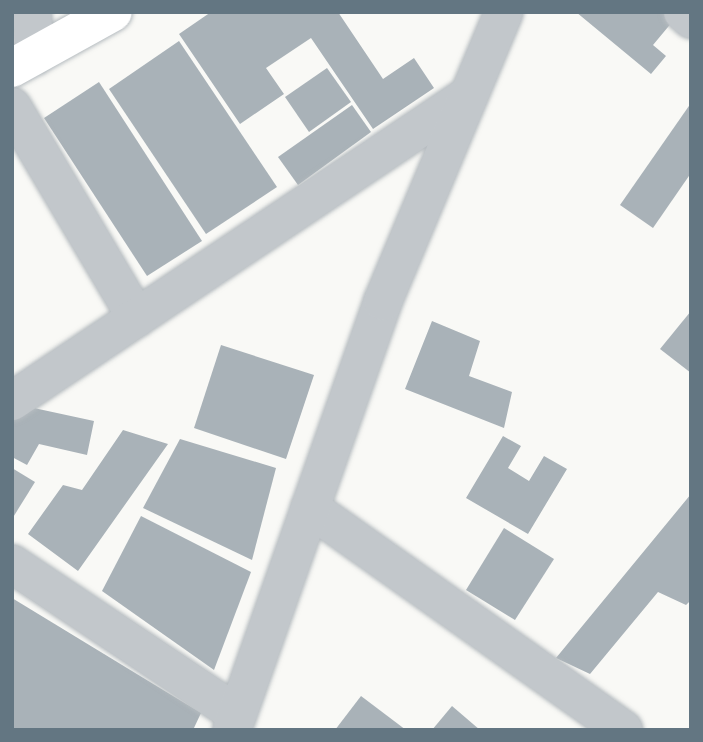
<!DOCTYPE html>
<html>
<head>
<meta charset="utf-8">
<style>
  body { margin:0 }
  #map { position:relative; width:703px; height:742px; overflow:hidden; background:#f9f9f6; font-family:"Golos Text",sans-serif }
  div>[style] { position:absolute }
  .building>* { inset:0; background:#a9b2b8 }
  .roads { filter:drop-shadow(0 0 2px #b5bbbf) drop-shadow(0 0 2px #b5bbbf) }
  .minor>* { height:38px; margin:-19px; padding:0 19px; transform-origin:19px; border-radius:19px; background:#c2c7cb }
  .major>* { height:38px; margin:-19px; padding:0 19px; transform-origin:19px; border-radius:19px; background:#fff }
  span { translate:-50% -50%; white-space:nowrap; text-align:center; line-height:1.15; -webkit-text-stroke:7px #fff; paint-order:stroke }
  .frame { position:absolute; inset:0; border:14px solid #637682; pointer-events:none }
</style>
</head>
<body>
<div id="map">
  <div class="building">
    <i style="clip-path:polygon(211px 12px,338px 12px,383px 79px,414px 58px,434px 88px,373px 129px,311px 38px,266px 68px,284px 94px,240px 124px,179px 34px)"></i>
    <i style="clip-path:polygon(576px 12px,662px 12px,673px 21px,653px 45px,666px 56px,651px 74px)"></i>
    <i style="clip-path:polygon(179px 41px,277px 187px,206px 234px,109px 89px)"></i>
    <i style="clip-path:polygon(327px 68px,351px 102px,309px 132px,285px 97px)"></i>
    <i style="clip-path:polygon(99px 82px,202px 241px,147px 276px,44px 118px)"></i>
    <i style="clip-path:polygon(691px 103px,691px 173px,653px 228px,620px 205px)"></i>
    <i style="clip-path:polygon(352px 105px,371px 132px,298px 185px,278px 157px)"></i>
    <i style="clip-path:polygon(691px 311px,691px 373px,660px 349px)"></i>
    <i style="clip-path:polygon(432px 321px,480px 341px,469px 376px,512px 392px,504px 428px,405px 389px)"></i>
    <i style="clip-path:polygon(221px 345px,314px 375px,286px 459px,194px 428px)"></i>
    <i style="clip-path:polygon(20px 405px,94px 421px,87px 455px,39px 444px,27px 465px,12px 457px,12px 410px)"></i>
    <i style="clip-path:polygon(123px 430px,168px 444px,78px 571px,28px 534px,63px 485px,82px 490px)"></i>
    <i style="clip-path:polygon(503px 436px,521px 446px,508px 468px,529px 481px,544px 456px,567px 469px,528px 534px,466px 498px)"></i>
    <i style="clip-path:polygon(180px 439px,276px 468px,252px 560px,143px 508px)"></i>
    <i style="clip-path:polygon(12px 468px,35px 482px,12px 519px)"></i>
    <i style="clip-path:polygon(691px 494px,691px 600px,686px 605px,658px 592px,590px 674px,556px 658px)"></i>
    <i style="clip-path:polygon(141px 516px,251px 572px,214px 670px,102px 591px)"></i>
    <i style="clip-path:polygon(504px 528px,554px 559px,515px 620px,466px 590px)"></i>
    <i style="clip-path:polygon(12px 598px,201px 713px,193px 730px,12px 730px)"></i>
    <i style="clip-path:polygon(361px 696px,406px 730px,335px 730px)"></i>
    <i style="clip-path:polygon(452px 706px,480px 730px,432px 730px)"></i>
  </div>
  <div class="roads">
    <div class="minor">
      <i style="left:32px;top:12px;width:44px;rotate:86.1deg"></i>
      <i style="left:683px;top:12px;width:11px;rotate:41deg"></i>
      <i style="left:12px;top:107px;width:245px;rotate:59.4deg"></i>
      <i style="left:12px;top:401px;width:550px;rotate:-33.81deg"></i>
      <i style="left:310px;top:508px;width:384px;rotate:35.3deg"></i>
      <i style="left:12px;top:564px;width:270px;rotate:33.7deg"></i>
      <i style="left:232px;top:730px;width:455px;rotate:-70.6deg"></i>
      <i style="left:383px;top:301px;width:313px;rotate:-67.3deg"></i>
    </div>
    <div class="major">
      <i style="left:12px;top:68px;width:115px;rotate:-29deg"></i>
    </div>
  </div>
  <div class="frame"></div>
</div>
</body>
</html>
